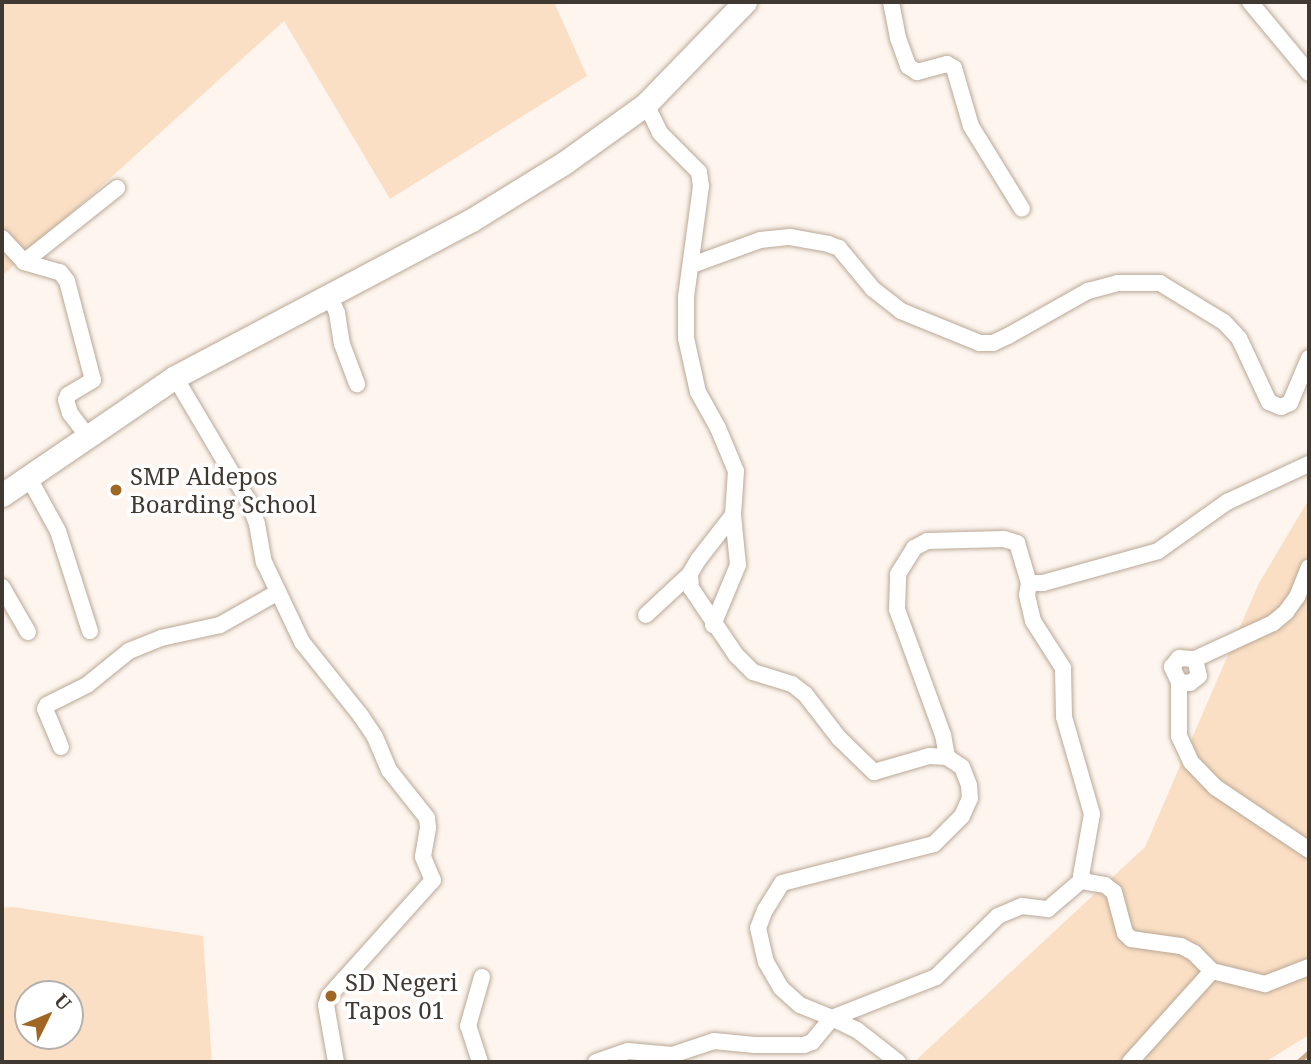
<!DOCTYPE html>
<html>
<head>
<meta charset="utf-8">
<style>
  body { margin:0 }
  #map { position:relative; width:1311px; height:1064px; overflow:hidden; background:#fdf5ee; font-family:"Noto Serif",serif }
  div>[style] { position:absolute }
  .green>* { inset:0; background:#fadfc4 }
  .stream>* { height:4.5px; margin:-2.25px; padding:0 2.25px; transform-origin:2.25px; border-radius:2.25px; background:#c9ab8e }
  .roads { filter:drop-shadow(0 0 2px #baa896) drop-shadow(0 0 2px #baa896) }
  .street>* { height:16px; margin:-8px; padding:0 8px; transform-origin:8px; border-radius:8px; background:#fff }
  .secondary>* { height:23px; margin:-11.5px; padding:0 11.5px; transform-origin:11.5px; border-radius:11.5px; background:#fff }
  .dots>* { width:19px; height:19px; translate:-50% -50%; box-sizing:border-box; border:4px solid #fff; border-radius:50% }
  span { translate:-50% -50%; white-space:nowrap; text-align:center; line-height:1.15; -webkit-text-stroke:7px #fff; paint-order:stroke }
  .poi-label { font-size:24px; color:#403931 }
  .left { translate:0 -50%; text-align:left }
  .frame { position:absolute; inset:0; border:4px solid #403931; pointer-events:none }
  .north { position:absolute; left:14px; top:980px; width:70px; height:70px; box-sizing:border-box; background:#fff; border:2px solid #b3b0ad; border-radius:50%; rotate:47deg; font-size:19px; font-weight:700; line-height:28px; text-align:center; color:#403931 }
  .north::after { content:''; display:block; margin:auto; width:24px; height:32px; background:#9f6624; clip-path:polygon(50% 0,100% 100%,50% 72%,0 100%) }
</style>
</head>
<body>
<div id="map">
  <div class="green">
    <i style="clip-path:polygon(2px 2px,554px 2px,587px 76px,390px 199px,284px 21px,2px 276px)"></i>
    <i style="clip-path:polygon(1309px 499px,1309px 1035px,1265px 1062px,914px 1062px,1145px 847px,1259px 583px)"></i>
    <i style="clip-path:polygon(evenodd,13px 907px,203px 936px,212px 1062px,2px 1062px,2px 908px,13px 907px,28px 994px,70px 994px,70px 1036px,28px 1036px,28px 994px)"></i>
  </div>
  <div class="stream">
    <i style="left:1298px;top:1062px;width:15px;rotate:-42deg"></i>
  </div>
  <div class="roads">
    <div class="street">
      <i style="left:891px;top:2px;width:37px;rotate:79deg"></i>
      <i style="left:898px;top:38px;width:30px;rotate:70deg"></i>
      <i style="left:908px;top:66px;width:11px;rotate:34deg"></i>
      <i style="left:917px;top:72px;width:31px;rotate:-15deg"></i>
      <i style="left:947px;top:64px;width:8px;rotate:30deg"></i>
      <i style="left:954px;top:68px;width:60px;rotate:73.7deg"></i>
      <i style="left:971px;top:126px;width:97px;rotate:58.4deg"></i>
      <i style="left:1250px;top:2px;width:92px;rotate:50.3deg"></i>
      <i style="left:646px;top:104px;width:32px;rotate:64deg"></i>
      <i style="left:660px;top:133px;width:55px;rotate:45deg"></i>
      <i style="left:699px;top:172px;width:14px;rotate:82deg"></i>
      <i style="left:701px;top:186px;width:112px;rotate:97.7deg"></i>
      <i style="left:686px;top:297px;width:41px;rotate:90deg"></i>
      <i style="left:686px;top:338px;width:55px;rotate:77.5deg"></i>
      <i style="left:698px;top:392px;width:41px;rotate:60.9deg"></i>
      <i style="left:718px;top:428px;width:47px;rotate:67.3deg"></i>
      <i style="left:736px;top:471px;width:44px;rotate:93.9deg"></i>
      <i style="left:733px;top:515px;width:57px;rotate:127.9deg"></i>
      <i style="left:698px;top:560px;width:16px;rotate:120deg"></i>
      <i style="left:690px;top:574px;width:14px;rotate:86deg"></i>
      <i style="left:691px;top:588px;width:81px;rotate:56.1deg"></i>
      <i style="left:736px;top:655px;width:24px;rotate:45deg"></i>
      <i style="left:753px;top:672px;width:41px;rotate:17.1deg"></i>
      <i style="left:792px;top:684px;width:16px;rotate:38deg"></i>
      <i style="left:805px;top:694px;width:56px;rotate:52.3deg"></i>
      <i style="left:839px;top:738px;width:49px;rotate:44.2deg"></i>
      <i style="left:874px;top:772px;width:57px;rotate:-16.2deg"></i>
      <i style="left:929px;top:756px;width:18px;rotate:3deg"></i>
      <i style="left:947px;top:757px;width:18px;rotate:34deg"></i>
      <i style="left:962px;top:767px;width:19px;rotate:69deg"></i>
      <i style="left:969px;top:785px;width:13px;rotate:86deg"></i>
      <i style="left:970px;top:798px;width:20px;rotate:114deg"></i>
      <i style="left:962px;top:816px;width:40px;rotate:135deg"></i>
      <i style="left:934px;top:844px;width:157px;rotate:165.6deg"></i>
      <i style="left:782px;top:883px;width:32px;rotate:122deg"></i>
      <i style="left:765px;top:910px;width:19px;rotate:111deg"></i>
      <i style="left:758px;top:928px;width:35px;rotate:77deg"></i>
      <i style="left:766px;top:962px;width:30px;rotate:60deg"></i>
      <i style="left:781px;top:988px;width:25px;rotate:42deg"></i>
      <i style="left:800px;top:1005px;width:35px;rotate:22deg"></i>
      <i style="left:832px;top:1018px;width:112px;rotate:-21.5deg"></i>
      <i style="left:936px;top:977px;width:87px;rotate:-44.5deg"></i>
      <i style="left:998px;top:916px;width:26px;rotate:-23deg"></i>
      <i style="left:1022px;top:906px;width:26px;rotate:7deg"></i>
      <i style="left:1048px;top:909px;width:46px;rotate:-40.6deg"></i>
      <i style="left:2px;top:238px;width:33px;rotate:47deg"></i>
      <i style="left:24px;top:262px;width:37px;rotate:16deg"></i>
      <i style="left:60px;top:272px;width:11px;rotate:52deg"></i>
      <i style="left:67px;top:281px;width:102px;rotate:75.3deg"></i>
      <i style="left:93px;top:380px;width:29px;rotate:149deg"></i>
      <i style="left:68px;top:395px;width:5px;rotate:112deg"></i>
      <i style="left:66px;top:400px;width:14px;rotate:73deg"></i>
      <i style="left:70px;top:413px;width:30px;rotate:53deg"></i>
      <i style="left:24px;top:262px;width:119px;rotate:-38.5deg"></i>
      <i style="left:692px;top:265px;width:72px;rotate:-20.2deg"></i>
      <i style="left:760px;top:240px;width:30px;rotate:-6deg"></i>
      <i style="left:790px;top:237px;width:39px;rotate:10deg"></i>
      <i style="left:828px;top:244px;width:12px;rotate:20deg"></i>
      <i style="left:839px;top:248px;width:53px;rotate:50.3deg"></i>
      <i style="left:873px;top:289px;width:36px;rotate:38deg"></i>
      <i style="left:901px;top:311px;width:85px;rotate:22.1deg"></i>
      <i style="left:980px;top:343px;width:13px"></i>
      <i style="left:993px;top:343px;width:17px;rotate:-25deg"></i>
      <i style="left:1008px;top:336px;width:92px;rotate:-29.4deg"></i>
      <i style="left:1088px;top:291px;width:31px;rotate:-15deg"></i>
      <i style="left:1118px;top:283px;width:42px"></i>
      <i style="left:1160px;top:283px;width:75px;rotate:31.4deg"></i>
      <i style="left:1224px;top:322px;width:22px;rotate:47deg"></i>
      <i style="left:1239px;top:338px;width:71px;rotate:64.9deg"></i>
      <i style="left:1269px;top:402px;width:13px;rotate:23deg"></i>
      <i style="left:1281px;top:407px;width:10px;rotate:-24deg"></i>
      <i style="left:1290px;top:403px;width:49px;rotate:-67.1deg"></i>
      <i style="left:330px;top:297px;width:17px;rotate:66deg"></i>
      <i style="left:337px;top:313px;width:31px;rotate:81deg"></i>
      <i style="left:342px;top:344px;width:43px;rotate:69.4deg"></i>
      <i style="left:175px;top:377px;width:145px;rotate:59.4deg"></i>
      <i style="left:249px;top:502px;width:23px;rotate:70deg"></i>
      <i style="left:257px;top:524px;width:39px;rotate:80deg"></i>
      <i style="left:264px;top:562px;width:89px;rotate:64.6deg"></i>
      <i style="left:302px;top:642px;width:95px;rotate:51.4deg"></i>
      <i style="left:361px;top:716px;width:25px;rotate:56deg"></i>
      <i style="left:375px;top:737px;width:36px;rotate:67deg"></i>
      <i style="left:389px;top:770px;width:61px;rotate:51.6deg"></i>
      <i style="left:427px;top:818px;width:10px;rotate:84deg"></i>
      <i style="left:428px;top:828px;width:29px;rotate:100deg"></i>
      <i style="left:423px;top:857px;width:25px;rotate:67deg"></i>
      <i style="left:433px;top:880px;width:156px;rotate:131.9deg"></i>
      <i style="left:329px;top:996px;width:9px;rotate:108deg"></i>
      <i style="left:326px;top:1005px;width:58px;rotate:80deg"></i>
      <i style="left:29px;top:478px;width:60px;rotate:61.3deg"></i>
      <i style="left:58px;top:531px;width:105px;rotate:72.3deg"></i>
      <i style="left:1029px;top:583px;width:12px;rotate:99deg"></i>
      <i style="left:1027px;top:595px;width:27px;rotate:77deg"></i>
      <i style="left:1033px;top:621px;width:56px;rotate:57.4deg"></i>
      <i style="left:1063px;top:668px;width:49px;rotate:88.8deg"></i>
      <i style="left:1064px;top:717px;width:101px;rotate:73.9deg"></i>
      <i style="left:1092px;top:814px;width:63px;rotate:100.1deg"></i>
      <i style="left:1081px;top:876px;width:8px;rotate:45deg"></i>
      <i style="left:1087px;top:882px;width:18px;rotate:9deg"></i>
      <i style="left:1105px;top:885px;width:11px;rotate:38deg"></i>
      <i style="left:1114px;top:892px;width:42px;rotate:75deg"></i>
      <i style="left:1125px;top:933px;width:8px;rotate:45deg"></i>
      <i style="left:1131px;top:939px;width:50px;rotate:8deg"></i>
      <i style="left:1181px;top:946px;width:15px;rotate:28deg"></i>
      <i style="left:1194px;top:953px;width:25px;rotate:45deg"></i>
      <i style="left:2px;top:587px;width:52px;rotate:60deg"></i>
      <i style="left:646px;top:615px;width:60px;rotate:-43deg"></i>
      <i style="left:713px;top:625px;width:65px;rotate:-67.4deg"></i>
      <i style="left:738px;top:565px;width:50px;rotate:-95.7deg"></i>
      <i style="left:1195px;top:659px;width:17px;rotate:77deg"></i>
      <i style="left:1199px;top:676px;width:11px;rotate:142deg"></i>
      <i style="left:1190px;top:683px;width:11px;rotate:-175deg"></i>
      <i style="left:1179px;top:682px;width:17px;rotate:-115deg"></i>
      <i style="left:1172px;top:667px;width:11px;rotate:-52deg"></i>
      <i style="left:1179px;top:658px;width:16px;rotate:4deg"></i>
      <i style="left:1195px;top:659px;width:86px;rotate:-24.8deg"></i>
      <i style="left:1273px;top:623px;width:17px;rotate:-40deg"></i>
      <i style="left:1286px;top:612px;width:19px;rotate:-54deg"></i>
      <i style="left:1297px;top:597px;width:32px;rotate:-68deg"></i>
      <i style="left:1179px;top:682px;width:54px;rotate:90deg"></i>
      <i style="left:1179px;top:736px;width:29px;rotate:65deg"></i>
      <i style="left:1191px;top:762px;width:35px;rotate:46deg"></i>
      <i style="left:1215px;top:787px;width:113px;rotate:33.8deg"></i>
      <i style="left:61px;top:747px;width:41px;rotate:-112.8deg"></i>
      <i style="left:45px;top:709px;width:4px;rotate:-63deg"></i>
      <i style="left:47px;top:705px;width:45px;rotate:-26.6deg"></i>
      <i style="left:87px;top:685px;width:54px;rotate:-39deg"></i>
      <i style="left:129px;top:651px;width:35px;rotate:-22deg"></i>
      <i style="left:161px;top:638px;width:60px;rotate:-12.4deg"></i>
      <i style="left:220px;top:625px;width:67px;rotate:-29.6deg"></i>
      <i style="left:947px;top:757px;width:22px;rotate:-100deg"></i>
      <i style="left:943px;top:735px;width:134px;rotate:-110.1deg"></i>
      <i style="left:897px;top:609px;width:35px;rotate:-88deg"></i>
      <i style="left:898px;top:574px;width:31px;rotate:-58deg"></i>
      <i style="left:914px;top:548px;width:15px;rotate:-28deg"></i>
      <i style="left:927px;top:541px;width:77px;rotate:-1.5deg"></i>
      <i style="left:1004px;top:539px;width:14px;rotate:17deg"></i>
      <i style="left:1017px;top:543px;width:42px;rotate:73.3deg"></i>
      <i style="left:1029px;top:583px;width:14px"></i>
      <i style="left:1043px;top:583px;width:119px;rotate:-15.5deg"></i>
      <i style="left:1158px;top:551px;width:85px;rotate:-35.4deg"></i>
      <i style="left:1227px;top:502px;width:90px;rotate:-24.9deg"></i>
      <i style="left:480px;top:1062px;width:38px;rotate:-108deg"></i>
      <i style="left:468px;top:1026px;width:51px;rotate:-74.1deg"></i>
      <i style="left:596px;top:1062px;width:34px;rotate:-19deg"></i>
      <i style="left:628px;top:1051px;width:44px;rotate:5.2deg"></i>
      <i style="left:672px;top:1055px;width:44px;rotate:-18.4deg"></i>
      <i style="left:714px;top:1041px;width:41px;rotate:5.6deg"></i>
      <i style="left:755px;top:1045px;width:49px"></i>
      <i style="left:804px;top:1045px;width:9px;rotate:-21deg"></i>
      <i style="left:812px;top:1042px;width:31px;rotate:-50deg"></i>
      <i style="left:832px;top:1018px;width:28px;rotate:26deg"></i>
      <i style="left:857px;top:1030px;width:52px;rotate:38deg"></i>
      <i style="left:1130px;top:1062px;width:122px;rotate:-48deg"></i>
      <i style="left:1212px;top:971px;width:55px;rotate:13.8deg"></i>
      <i style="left:1265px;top:984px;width:47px;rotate:-21.1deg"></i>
    </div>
    <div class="secondary">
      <i style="left:2px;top:495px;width:209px;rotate:-34.3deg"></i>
      <i style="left:175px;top:377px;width:334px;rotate:-27.9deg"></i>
      <i style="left:470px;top:221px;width:110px;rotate:-31.7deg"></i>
      <i style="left:564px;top:163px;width:101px;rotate:-35.7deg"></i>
      <i style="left:646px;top:104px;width:142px;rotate:-45.9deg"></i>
    </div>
  </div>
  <div class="dots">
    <i style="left:116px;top:490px;background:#9f6624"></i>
    <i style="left:331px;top:996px;background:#9f6624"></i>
  </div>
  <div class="poi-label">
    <span class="left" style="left:130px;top:490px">SMP Aldepos<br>Boarding School</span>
    <span class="left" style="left:345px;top:996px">SD Negeri<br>Tapos 01</span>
  </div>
  <div class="frame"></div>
  <div class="north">U</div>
</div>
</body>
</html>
